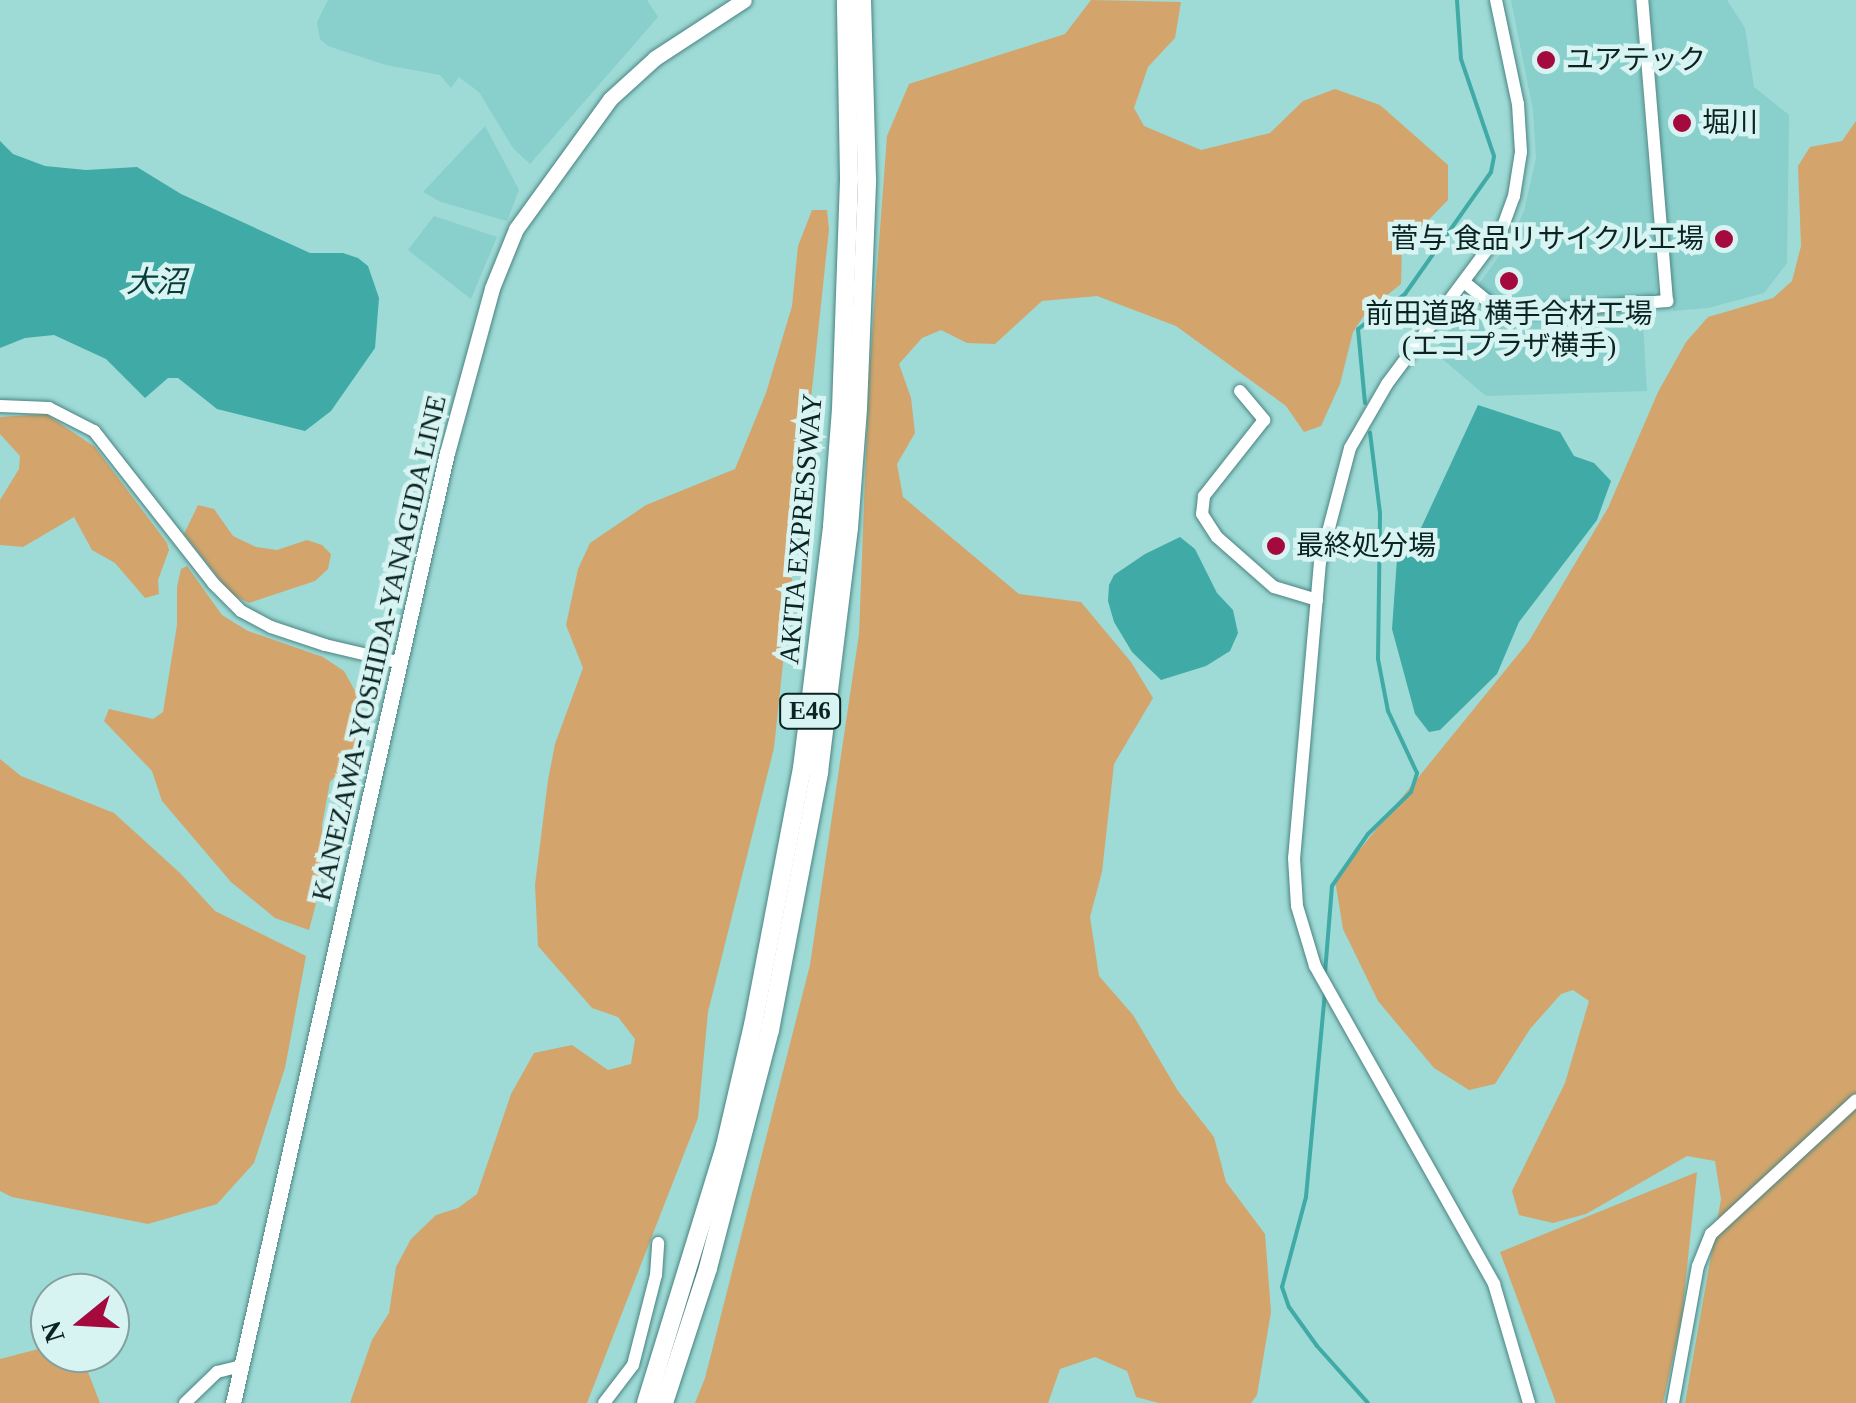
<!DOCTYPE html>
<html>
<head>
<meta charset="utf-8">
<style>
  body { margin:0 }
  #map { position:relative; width:1856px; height:1403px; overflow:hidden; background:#9edad6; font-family:"Times New Roman","Noto Sans JP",serif }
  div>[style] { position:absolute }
  .built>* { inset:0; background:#89cfcc }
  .green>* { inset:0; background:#d3a56c }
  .water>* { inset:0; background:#40aaa6 }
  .stream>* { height:4px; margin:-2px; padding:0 2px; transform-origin:2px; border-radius:2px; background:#40aaa6 }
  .roads { filter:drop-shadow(0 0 2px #4a8482) drop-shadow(0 0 2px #4a8482) }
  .minor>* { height:12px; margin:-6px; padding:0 6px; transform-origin:6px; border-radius:6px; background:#fff }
  .major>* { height:15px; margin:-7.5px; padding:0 7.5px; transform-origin:7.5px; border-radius:7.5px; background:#fff }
  .highway>* { height:18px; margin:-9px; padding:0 9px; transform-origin:9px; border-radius:9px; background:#fff }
  .dots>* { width:28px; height:28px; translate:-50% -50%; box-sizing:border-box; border:5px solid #d7f4f2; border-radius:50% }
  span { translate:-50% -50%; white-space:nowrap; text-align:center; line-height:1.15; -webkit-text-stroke:9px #d7f4f2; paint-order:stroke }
  .shield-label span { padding:2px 8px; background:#d7f4f2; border:2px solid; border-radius:8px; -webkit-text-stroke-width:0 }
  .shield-label { font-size:25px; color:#0b2322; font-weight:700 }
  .poi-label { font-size:28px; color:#0b2322 }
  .left { translate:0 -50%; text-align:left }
  .right { translate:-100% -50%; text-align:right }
  .street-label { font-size:28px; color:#0b2322 }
  .water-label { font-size:30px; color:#073a38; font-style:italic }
  .north { position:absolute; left:30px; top:1273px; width:100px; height:100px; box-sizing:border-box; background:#d7f4f2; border:2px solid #85a09f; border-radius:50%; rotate:252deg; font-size:28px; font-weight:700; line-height:40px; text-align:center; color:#0b2322 }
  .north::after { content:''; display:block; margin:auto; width:35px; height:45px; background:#a40a3e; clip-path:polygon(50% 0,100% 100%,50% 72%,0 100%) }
</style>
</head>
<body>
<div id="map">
  <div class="built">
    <i style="clip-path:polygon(328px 0,647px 0,658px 17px,530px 164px,513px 148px,479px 92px,459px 77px,451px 88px,440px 75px,386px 65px,328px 46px,320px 39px,317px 22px)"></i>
    <i style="clip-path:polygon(1511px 0,1635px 0,1657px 290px,1650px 296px,1500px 306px,1481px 293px,1479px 284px,1511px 239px,1524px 211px,1536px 158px,1533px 110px)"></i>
    <i style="clip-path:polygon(1650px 0,1727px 0,1745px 28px,1754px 87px,1789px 115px,1787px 263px,1764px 293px,1708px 308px,1673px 311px)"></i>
    <i style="clip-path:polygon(485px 126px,519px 190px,507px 221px,441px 202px,423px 192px)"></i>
    <i style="clip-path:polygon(434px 216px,497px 237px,471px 299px,408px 250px)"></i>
    <i style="clip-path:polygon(1472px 302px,1496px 323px,1642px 310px,1647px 391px,1486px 396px,1434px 352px,1464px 306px)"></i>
  </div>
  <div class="green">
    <i style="clip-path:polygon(1091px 0,1181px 2px,1175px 38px,1148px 67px,1134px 108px,1144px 126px,1201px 150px,1270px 133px,1303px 101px,1335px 89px,1380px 105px,1448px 165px,1448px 200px,1402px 247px,1401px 284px,1367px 311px,1353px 332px,1340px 384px,1321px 426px,1304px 432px,1286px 406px,1176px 326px,1097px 296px,1042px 301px,995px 344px,967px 343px,941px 330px,922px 338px,899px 364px,911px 398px,915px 433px,897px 464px,903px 497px,1019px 594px,1081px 602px,1131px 662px,1153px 698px,1114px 764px,1102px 872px,1090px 917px,1099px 976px,1133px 1015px,1178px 1091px,1214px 1137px,1226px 1182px,1265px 1234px,1271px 1312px,1257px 1395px,1251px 1403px,1159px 1403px,1136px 1397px,1127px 1371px,1095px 1357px,1060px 1369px,1048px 1403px,695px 1403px,705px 1378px,810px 965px,859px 634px,869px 376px,887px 136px,909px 84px,1065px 34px)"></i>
    <i style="clip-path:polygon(1856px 121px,1856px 1403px,1685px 1403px,1721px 1199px,1715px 1161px,1687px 1156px,1586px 1214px,1553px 1223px,1519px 1215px,1512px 1191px,1565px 1083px,1589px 1001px,1573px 990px,1561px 994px,1530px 1029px,1495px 1084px,1469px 1090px,1434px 1068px,1378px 1001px,1343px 929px,1335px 880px,1529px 641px,1608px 508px,1658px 392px,1686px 342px,1708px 317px,1773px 298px,1792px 281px,1801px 246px,1798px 166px,1810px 147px,1842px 141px)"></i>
    <i style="clip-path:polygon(812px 210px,827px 210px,829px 229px,774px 748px,708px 1012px,698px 1118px,587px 1403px,350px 1403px,372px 1340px,389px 1313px,396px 1267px,411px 1239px,436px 1215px,458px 1208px,477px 1194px,511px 1094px,534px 1053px,572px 1045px,608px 1070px,631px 1064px,635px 1039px,618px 1017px,592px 1008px,538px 946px,535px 885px,548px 780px,555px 744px,583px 668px,566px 625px,578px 569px,590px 543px,646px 505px,735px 469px,766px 393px,792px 306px,798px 246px)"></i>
    <i style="clip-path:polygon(46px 414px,95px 447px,167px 543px,169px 550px,158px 580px,159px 594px,145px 598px,115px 563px,92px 550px,74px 517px,23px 547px,0 545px,0 500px,19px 469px,20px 456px,0 434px,0 417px)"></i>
    <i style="clip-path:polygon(198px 505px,214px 509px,233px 536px,256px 547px,277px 550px,307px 540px,322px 545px,331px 554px,328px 569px,315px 581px,249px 603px,231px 594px,184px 534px)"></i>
    <i style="clip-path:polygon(187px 566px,222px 615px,248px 631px,323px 657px,344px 671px,360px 700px,364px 717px,352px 757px,330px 782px,322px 825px,323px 877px,309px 930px,275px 918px,231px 882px,162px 801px,152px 771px,104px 721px,109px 709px,153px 719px,163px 712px,177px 625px,177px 587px,181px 569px)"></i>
    <i style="clip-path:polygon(0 759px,21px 776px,114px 813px,180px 873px,215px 911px,306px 956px,285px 1068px,254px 1163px,217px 1204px,148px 1224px,12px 1197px,0 1191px)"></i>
    <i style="clip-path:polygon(1697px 1172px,1682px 1316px,1663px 1403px,1556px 1403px,1500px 1252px)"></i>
    <i style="clip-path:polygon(50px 1346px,50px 1353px,68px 1353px,88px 1372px,100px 1403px,0 1403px,0 1359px)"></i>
  </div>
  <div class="water">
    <i style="clip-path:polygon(0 141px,13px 154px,45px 166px,86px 170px,137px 167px,181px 194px,310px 253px,343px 253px,358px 258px,368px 266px,379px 298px,375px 348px,331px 411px,305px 431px,217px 409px,178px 378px,168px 378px,145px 398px,106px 359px,54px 335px,25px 338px,0 348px)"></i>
    <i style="clip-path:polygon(1478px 405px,1560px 432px,1574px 456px,1594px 463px,1611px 481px,1597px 520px,1519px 622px,1497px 674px,1440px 730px,1429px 732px,1415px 714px,1392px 629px,1397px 559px,1403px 543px,1421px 528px)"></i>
    <i style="clip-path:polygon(1180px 537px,1195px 549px,1217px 593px,1233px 610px,1238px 633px,1230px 651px,1206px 666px,1161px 680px,1132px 652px,1114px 622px,1108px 601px,1109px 585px,1114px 575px,1145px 554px)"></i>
  </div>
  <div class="stream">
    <i style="left:1365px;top:403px;width:74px;rotate:-95.4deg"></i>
    <i style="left:1358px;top:329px;width:59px;rotate:-36.7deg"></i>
    <i style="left:1405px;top:294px;width:149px;rotate:-54.8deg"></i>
    <i style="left:1491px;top:172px;width:16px;rotate:-79deg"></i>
    <i style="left:1494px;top:156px;width:102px;rotate:-108.8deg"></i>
    <i style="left:1461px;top:59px;width:59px;rotate:-93.9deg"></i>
    <i style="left:1325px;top:973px;width:87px;rotate:-85.4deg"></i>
    <i style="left:1332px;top:886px;width:63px;rotate:-55.3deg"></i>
    <i style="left:1368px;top:834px;width:60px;rotate:-44.3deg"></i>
    <i style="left:1411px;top:792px;width:20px;rotate:-72deg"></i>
    <i style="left:1417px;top:773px;width:68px;rotate:-115.1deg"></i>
    <i style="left:1388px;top:711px;width:53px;rotate:-100.9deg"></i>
    <i style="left:1378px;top:659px;width:146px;rotate:-89.2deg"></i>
    <i style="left:1380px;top:513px;width:81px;rotate:-97.1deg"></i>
    <i style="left:1325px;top:992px;width:206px;rotate:95.3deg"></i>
    <i style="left:1306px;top:1197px;width:93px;rotate:104.9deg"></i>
    <i style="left:1282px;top:1287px;width:21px;rotate:71deg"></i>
    <i style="left:1289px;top:1307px;width:48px;rotate:54.3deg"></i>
    <i style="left:1317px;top:1346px;width:76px;rotate:48.2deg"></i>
  </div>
  <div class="roads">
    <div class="minor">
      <i style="left:1496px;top:0;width:106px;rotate:78.1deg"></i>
      <i style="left:1518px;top:104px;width:48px;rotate:86.4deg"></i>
      <i style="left:1521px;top:152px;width:45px;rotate:99deg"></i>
      <i style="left:1514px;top:196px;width:37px;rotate:110deg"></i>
      <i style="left:1501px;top:231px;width:191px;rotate:126.7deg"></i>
      <i style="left:1387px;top:384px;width:74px;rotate:120deg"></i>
      <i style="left:1350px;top:448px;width:118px;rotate:104.7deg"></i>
      <i style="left:1320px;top:562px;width:297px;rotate:95deg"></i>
      <i style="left:1294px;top:858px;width:48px;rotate:86.4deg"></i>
      <i style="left:1297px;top:906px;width:63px;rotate:73.3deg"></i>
      <i style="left:1315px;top:966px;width:365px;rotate:60.6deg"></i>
      <i style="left:1494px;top:1284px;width:124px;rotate:73.6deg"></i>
      <i style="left:1464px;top:282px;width:50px;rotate:39.4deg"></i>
      <i style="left:1503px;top:314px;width:165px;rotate:-4.5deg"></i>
      <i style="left:1667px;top:301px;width:302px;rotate:-94.7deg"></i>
      <i style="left:1240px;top:391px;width:38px;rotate:50deg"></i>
      <i style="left:1264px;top:420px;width:97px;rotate:128.3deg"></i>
      <i style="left:1204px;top:496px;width:18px;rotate:96deg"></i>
      <i style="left:1202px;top:514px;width:27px;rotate:57deg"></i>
      <i style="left:1217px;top:537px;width:76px;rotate:41.3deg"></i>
      <i style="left:1274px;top:587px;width:45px;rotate:16.8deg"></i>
      <i style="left:0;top:406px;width:49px;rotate:2.3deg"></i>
      <i style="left:49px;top:408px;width:51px;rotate:27.1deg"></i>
      <i style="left:94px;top:431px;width:193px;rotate:51.9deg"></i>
      <i style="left:213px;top:583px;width:40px;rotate:45deg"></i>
      <i style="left:241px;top:611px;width:34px;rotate:28deg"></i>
      <i style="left:271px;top:627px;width:57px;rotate:18.4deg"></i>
      <i style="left:325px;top:645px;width:78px;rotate:13.3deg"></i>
      <i style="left:185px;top:1403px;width:45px;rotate:-44.1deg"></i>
      <i style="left:217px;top:1372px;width:25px;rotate:-14deg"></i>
      <i style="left:604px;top:1403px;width:48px;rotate:-52.7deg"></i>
      <i style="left:633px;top:1365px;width:93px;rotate:-75.7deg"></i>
      <i style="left:656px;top:1275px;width:32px;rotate:-86deg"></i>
      <i style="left:1673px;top:1403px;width:139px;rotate:-79.7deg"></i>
      <i style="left:1698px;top:1266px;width:35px;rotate:-68deg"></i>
      <i style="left:1711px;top:1234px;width:197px;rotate:-42.7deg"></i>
    </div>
    <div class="major">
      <i style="left:233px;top:1403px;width:974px;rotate:-77.31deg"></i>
      <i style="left:447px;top:453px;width:171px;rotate:-74.7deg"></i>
      <i style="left:492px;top:288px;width:64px;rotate:-67.9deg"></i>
      <i style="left:516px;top:229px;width:160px;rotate:-54.1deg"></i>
      <i style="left:610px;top:99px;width:61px;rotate:-42.3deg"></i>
      <i style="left:655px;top:58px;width:106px;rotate:-33.1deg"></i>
    </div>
    <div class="highway">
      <i style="left:646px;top:1403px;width:269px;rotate:-72.9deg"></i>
      <i style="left:725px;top:1146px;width:124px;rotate:-77deg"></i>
      <i style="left:753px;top:1025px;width:262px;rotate:-79.2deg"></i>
      <i style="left:802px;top:768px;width:244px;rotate:-82.9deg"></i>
      <i style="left:832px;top:526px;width:117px;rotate:-85.6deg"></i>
      <i style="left:841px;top:409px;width:230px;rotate:-88deg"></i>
      <i style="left:849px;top:179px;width:179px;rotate:-91deg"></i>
      <i style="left:664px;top:1403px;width:142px;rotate:-71.9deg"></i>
      <i style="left:708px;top:1268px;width:246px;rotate:-75.4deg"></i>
      <i style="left:770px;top:1030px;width:263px;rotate:-79.2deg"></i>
      <i style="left:819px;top:772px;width:246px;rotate:-83deg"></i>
      <i style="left:849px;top:528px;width:120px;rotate:-85.7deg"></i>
      <i style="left:858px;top:408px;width:229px;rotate:-87.7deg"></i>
      <i style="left:867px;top:179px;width:179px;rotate:-91.6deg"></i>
    </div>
  </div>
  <div class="dots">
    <i style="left:1546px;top:60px;background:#a40a3e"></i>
    <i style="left:1682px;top:123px;background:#a40a3e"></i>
    <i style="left:1724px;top:239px;background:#a40a3e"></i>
    <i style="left:1509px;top:281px;background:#a40a3e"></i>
    <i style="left:1276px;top:546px;background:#a40a3e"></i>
  </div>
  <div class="shield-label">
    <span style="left:810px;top:711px">E46</span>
  </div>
  <div class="poi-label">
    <span class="left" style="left:1566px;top:60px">ユアテック</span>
    <span class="left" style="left:1702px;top:123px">堀川</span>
    <span class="right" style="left:1704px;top:239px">菅与 食品リサイクル工場</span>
    <span style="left:1509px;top:330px">前田道路 横手合材工場<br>(エコプラザ横手)</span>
    <span class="left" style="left:1296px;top:546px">最終処分場</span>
  </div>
  <div class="street-label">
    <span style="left:801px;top:529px;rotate:-85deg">AKITA EXPRESSWAY</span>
    <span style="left:379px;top:648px;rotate:-77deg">KANEZAWA-YOSHIDA-YANAGIDA LINE</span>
  </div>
  <div class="water-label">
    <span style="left:156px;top:282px">大沼</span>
  </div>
  <div class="north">N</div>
</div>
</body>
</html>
